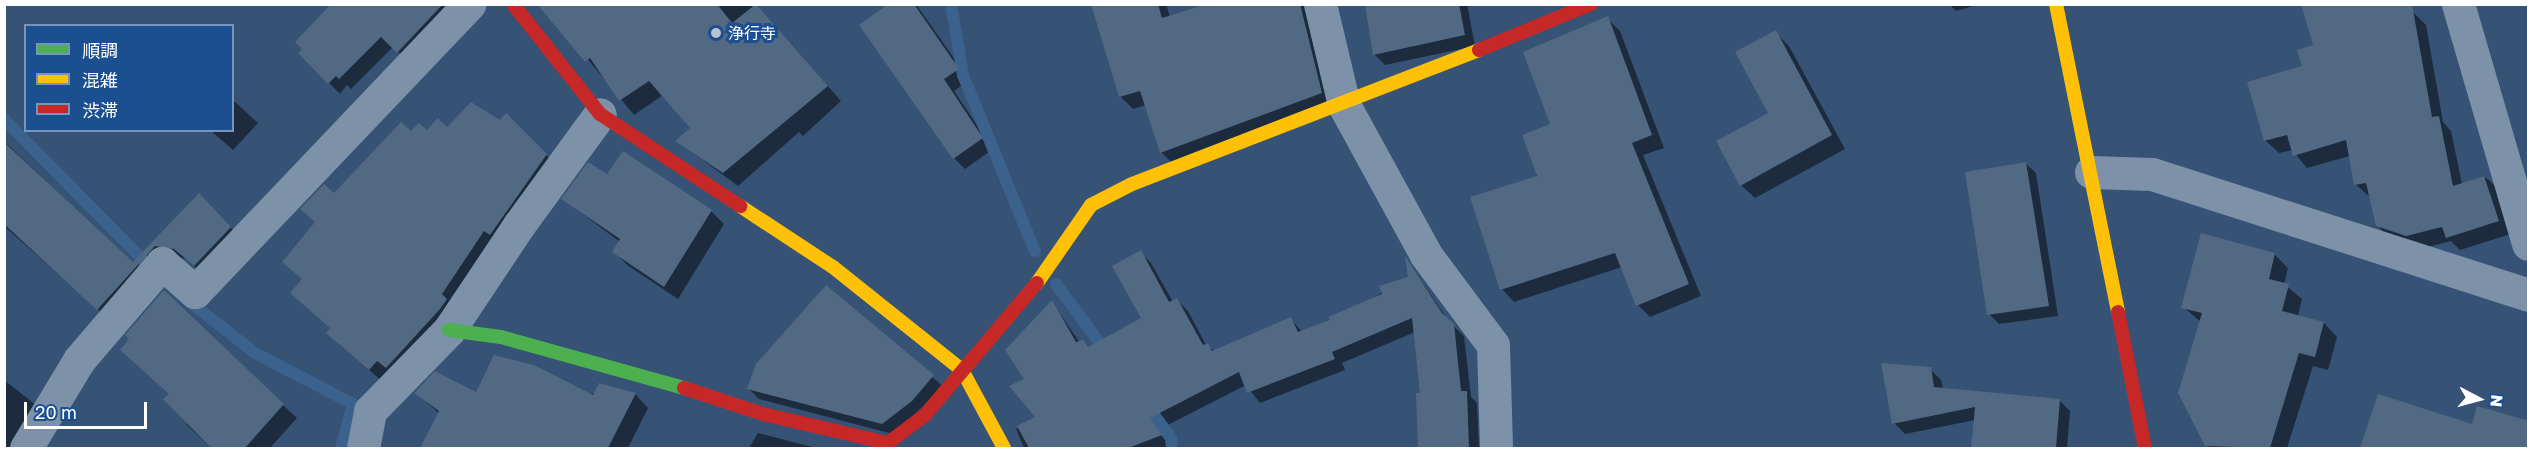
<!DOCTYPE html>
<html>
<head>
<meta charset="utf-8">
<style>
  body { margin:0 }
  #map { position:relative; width:2533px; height:453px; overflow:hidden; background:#365274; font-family:"Golos Text","Noto Sans JP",sans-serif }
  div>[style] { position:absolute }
  .shadow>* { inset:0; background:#0007 }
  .stream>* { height:12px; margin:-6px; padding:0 6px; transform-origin:6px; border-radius:6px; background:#3b618d }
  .building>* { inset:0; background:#526984 }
  .street>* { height:33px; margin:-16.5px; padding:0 16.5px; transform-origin:16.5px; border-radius:16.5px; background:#7d92a8 }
  .fast>* { height:14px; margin:-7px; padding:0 7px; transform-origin:7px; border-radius:7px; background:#4caf50 }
  .slow>* { height:14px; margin:-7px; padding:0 7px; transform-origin:7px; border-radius:7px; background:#ffc107 }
  .jam>* { height:14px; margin:-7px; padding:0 7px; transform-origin:7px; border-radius:7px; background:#c62828 }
  .dots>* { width:16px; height:16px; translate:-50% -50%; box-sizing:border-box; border:3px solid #1b4f8f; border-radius:50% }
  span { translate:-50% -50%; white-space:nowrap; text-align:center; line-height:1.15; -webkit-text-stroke:6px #1b4f8f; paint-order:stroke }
  .poi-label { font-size:16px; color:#fff }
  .left { translate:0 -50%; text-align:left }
  .frame { position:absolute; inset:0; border:6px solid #fff; pointer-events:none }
  .legend { position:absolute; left:24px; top:24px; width:210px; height:108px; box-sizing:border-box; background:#1b4f8f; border:2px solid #7695bc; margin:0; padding:8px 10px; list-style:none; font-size:18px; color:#fff }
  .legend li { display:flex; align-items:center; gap:12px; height:30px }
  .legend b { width:30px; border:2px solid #7695bc }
  .north { position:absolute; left:2449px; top:369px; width:60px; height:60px; -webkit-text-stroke:4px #1b4f8f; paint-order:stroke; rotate:96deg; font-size:16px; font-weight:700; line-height:24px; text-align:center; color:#fff }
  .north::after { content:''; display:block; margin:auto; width:21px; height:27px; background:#fff; clip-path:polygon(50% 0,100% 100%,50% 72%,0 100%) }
  .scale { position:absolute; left:24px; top:402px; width:123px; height:27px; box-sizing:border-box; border:3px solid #fff; border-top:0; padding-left:8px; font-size:18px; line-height:21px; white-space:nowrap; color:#fff; -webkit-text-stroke:4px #1b4f8f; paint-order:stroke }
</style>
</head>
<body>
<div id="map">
  <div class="shadow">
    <i style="clip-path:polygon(333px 4px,466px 4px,409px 62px,393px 47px,351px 89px,347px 85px,340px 94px,300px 53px)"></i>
    <i style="clip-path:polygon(542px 4px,756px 4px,841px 101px,803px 136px,799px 132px,738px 186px,677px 141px,692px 128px,663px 95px,634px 115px)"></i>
    <i style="clip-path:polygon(890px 4px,916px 4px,969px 80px,954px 91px,993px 149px,965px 169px,954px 158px)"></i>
    <i style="clip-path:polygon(1092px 4px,1166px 4px,1170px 17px,1212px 4px,1307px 4px,1334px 106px,1174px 165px,1162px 153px,1146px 105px,1133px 109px,1120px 96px)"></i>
    <i style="clip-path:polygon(1366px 4px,1467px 4px,1475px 46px,1385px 65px,1374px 54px)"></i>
    <i style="clip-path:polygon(1949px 4px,1980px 4px,1956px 11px)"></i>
    <i style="clip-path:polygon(2412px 11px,2426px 25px,2443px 122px,2451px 131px,2462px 184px,2484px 177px,2489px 180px,2502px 193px,2514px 233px,2460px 250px,2451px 241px,2420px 249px,2390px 239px,2377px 225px,2370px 197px,2355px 184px,2350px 156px,2307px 168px,2292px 150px,2279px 153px,2265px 140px,2304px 68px)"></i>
    <i style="clip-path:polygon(1607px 18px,1620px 31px,1664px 148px,1643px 155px,1701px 296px,1650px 317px,1638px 305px,1622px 267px,1514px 302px,1502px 289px,1552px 125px)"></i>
    <i style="clip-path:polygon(1775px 32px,1789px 46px,1845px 149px,1755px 198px,1741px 185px,1770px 114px)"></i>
    <i style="clip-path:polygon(232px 99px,258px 123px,233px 150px,210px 130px,232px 130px)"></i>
    <i style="clip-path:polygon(506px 115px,559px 168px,454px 307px,382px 381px,340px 345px,303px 280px,317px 223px,334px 195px,411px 133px,500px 121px)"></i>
    <i style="clip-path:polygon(4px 141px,133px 264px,199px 195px,241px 238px,205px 276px,186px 259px,166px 256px,109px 319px,4px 226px)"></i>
    <i style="clip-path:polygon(2026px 164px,2036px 173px,2058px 316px,1999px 324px,1989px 314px)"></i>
    <i style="clip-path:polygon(607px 176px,711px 211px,724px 224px,678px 299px,627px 265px,614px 251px,620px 242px,563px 199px)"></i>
    <i style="clip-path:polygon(2202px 235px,2275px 255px,2288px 268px,2284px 284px,2302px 299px,2298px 316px,2324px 323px,2337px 337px,2328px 370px,2313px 366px,2287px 448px,2210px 448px,2206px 445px,2201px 322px,2183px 307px)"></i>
    <i style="clip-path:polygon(1140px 252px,1151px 263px,1173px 302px,1177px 300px,1188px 311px,1206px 345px,1214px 351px,1291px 319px,1302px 332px,1332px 321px,1409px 278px,1407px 260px,1450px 323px,1464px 336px,1471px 397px,1477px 403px,1479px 448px,1420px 448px,1418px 395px,1422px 395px,1415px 332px,1342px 363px,1345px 370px,1260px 403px,1246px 385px,1160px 429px,1169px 448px,1024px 448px,1016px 429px,1037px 417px,1026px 379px,1052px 302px,1080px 343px,1089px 348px,1143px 319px)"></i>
    <i style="clip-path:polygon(826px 287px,944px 387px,893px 434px,759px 399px,749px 389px)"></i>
    <i style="clip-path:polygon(131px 339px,283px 405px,297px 418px,270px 448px,211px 448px,186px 424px,189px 421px)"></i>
    <i style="clip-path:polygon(1930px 369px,1941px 380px,1943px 389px,2059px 400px,2070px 411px,2067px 448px,1972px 448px,1975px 420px,1905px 434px,1894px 423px)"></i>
    <i style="clip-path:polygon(4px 380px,46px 413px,24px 448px,4px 448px)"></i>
    <i style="clip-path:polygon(416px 393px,635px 394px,648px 408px,628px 448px,432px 448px,425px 442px,439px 413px)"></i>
    <i style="clip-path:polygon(2528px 422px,2528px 448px,2362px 446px,2473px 426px)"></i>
    <i style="clip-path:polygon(758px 433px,816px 448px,749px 448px)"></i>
  </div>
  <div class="stream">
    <i style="left:951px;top:4px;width:72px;rotate:80.4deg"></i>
    <i style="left:963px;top:75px;width:190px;rotate:67.8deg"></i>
    <i style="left:4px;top:119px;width:199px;rotate:45.4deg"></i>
    <i style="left:1056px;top:284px;width:87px;rotate:53.4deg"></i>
    <i style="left:185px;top:298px;width:89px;rotate:38.2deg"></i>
    <i style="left:255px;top:353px;width:110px;rotate:27.5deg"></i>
    <i style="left:353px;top:404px;width:46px;rotate:105.3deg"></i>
    <i style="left:1146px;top:404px;width:42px;rotate:53.7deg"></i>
    <i style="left:1171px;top:438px;width:10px;rotate:84deg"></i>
  </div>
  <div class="building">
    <i style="clip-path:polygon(331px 4px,443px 4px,397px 53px,381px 37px,339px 79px,336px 76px,328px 84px,298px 53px,302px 49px,295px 42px)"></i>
    <i style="clip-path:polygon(537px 4px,717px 4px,732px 23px,756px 4px,828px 86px,723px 173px,675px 141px,690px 128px,649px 81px,619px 101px,590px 58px,585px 62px)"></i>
    <i style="clip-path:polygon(888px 4px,914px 4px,959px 69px,944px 79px,983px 138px,953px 159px,859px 25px)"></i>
    <i style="clip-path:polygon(1091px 4px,1158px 4px,1162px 18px,1207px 4px,1300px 4px,1322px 93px,1160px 153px,1140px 91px,1119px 97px)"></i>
    <i style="clip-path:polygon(1365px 4px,1459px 4px,1465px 35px,1373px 55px)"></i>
    <i style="clip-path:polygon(2301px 4px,2412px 4px,2432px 117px,2439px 116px,2453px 186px,2484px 176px,2499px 221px,2446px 238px,2442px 227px,2406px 236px,2376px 226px,2366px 183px,2354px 185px,2346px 140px,2293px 156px,2287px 135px,2264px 141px,2247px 82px,2302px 66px,2297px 50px,2313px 45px)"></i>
    <i style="clip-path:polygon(1608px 16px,1652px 135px,1632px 143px,1689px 284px,1636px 306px,1615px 253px,1500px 290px,1470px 197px,1537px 176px,1522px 135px,1550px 124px,1523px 52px)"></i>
    <i style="clip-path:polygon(1776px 30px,1832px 135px,1740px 186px,1716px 141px,1768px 113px,1735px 52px)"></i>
    <i style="clip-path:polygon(471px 102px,500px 120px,506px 113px,547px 154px,490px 235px,484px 231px,442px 294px,447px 299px,440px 309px,386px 368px,377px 361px,369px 370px,326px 333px,330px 328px,290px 293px,302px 279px,282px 262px,315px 222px,300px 209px,324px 184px,334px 193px,401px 122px,411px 131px,419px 123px,427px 130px,438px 118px,447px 127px)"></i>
    <i style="clip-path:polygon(4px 142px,133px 262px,199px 193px,231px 227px,194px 266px,174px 249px,155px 246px,97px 310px,4px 224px)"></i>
    <i style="clip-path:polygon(623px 151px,712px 210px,664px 287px,612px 252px,620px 239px,561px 199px,588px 162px,607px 174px)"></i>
    <i style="clip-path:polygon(2026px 162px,2049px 306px,1987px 315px,1965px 172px)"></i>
    <i style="clip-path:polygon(2201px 233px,2275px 253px,2269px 279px,2289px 284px,2282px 311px,2324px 322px,2315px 357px,2299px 353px,2270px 448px,2205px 446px,2178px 393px,2202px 313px,2181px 308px)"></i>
    <i style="clip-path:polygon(1141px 250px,1169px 302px,1177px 298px,1203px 345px,1208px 343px,1212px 351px,1291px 317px,1298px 332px,1330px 320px,1328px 317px,1382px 294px,1379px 286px,1408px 277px,1405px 256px,1442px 313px,1454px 324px,1461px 391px,1467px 391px,1469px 448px,1418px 448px,1416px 393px,1420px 393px,1412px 318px,1332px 352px,1335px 359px,1247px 393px,1239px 372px,1150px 418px,1162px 435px,1128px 448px,1029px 448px,1017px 426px,1035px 417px,1009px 386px,1024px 379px,1005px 350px,1052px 300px,1076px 342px,1083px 340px,1088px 347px,1141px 318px,1112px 266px)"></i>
    <i style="clip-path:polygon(826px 285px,934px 375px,912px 401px,882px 424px,747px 389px,756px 364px)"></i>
    <i style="clip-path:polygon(164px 290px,284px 404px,245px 448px,211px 448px,163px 399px,169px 394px,120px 350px,129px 339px,125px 335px)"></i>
    <i style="clip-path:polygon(494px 355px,534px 365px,593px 395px,599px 383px,636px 393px,608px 448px,420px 448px,439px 411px,414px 393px,435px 371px,476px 392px)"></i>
    <i style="clip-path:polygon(1881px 363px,1931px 367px,1934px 387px,2060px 399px,2056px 448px,1971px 448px,1975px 407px,1892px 424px)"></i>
    <i style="clip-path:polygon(2378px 394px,2472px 424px,2477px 406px,2529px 421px,2529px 448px,2360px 448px)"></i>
  </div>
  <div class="street">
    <i style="left:1320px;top:4px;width:104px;rotate:76.6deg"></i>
    <i style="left:1344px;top:105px;width:171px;rotate:61.3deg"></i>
    <i style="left:1426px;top:255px;width:112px;rotate:53.3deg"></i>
    <i style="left:1493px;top:345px;width:103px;rotate:88.3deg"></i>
    <i style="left:2458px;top:4px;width:250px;rotate:73.7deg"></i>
    <i style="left:2091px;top:172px;width:61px;rotate:1.9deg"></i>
    <i style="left:2152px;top:174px;width:395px;rotate:17.8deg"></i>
    <i style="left:26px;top:448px;width:103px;rotate:-58.9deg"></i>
    <i style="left:79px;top:360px;width:128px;rotate:-49.4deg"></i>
    <i style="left:162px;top:263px;width:44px;rotate:41.3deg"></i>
    <i style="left:195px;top:292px;width:398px;rotate:-46.4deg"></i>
    <i style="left:363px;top:448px;width:38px;rotate:-79deg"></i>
    <i style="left:370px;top:411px;width:113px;rotate:-45.7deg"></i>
    <i style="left:449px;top:330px;width:126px;rotate:-56.3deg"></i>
    <i style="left:519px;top:225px;width:137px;rotate:-53.9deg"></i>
  </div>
  <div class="fast">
    <i style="left:449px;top:330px;width:52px;rotate:7.7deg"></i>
    <i style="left:501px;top:337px;width:190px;rotate:15.6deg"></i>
  </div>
  <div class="slow">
    <i style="left:2056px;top:4px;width:314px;rotate:78.6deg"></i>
    <i style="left:740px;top:206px;width:111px;rotate:33.3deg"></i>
    <i style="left:833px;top:267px;width:165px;rotate:38.6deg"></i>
    <i style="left:962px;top:370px;width:89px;rotate:61.7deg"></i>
    <i style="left:1037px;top:283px;width:95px;rotate:-55.3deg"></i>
    <i style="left:1091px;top:205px;width:46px;rotate:-27.1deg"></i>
    <i style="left:1132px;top:184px;width:372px;rotate:-21.1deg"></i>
  </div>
  <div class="jam">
    <i style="left:513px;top:4px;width:140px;rotate:51.7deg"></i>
    <i style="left:600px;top:114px;width:168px;rotate:33.3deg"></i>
    <i style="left:1479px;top:50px;width:121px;rotate:-22.3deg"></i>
    <i style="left:2118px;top:312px;width:139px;rotate:78.8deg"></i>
    <i style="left:684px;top:388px;width:83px;rotate:18.2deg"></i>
    <i style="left:763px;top:414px;width:128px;rotate:13.1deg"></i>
    <i style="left:888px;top:443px;width:46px;rotate:-37.1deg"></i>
    <i style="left:925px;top:415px;width:173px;rotate:-49.7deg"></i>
  </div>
  <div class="dots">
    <i style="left:716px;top:33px;background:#b9c2ce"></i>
  </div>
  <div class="poi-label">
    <span class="left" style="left:728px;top:33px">浄行寺</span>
  </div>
  <div class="frame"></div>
  <ul class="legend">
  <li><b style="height:8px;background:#4caf50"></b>順調</li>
  <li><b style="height:8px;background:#ffc107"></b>混雑</li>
  <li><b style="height:8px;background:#c62828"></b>渋滞</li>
  </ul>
  <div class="north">N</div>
  <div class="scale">20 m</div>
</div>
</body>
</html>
